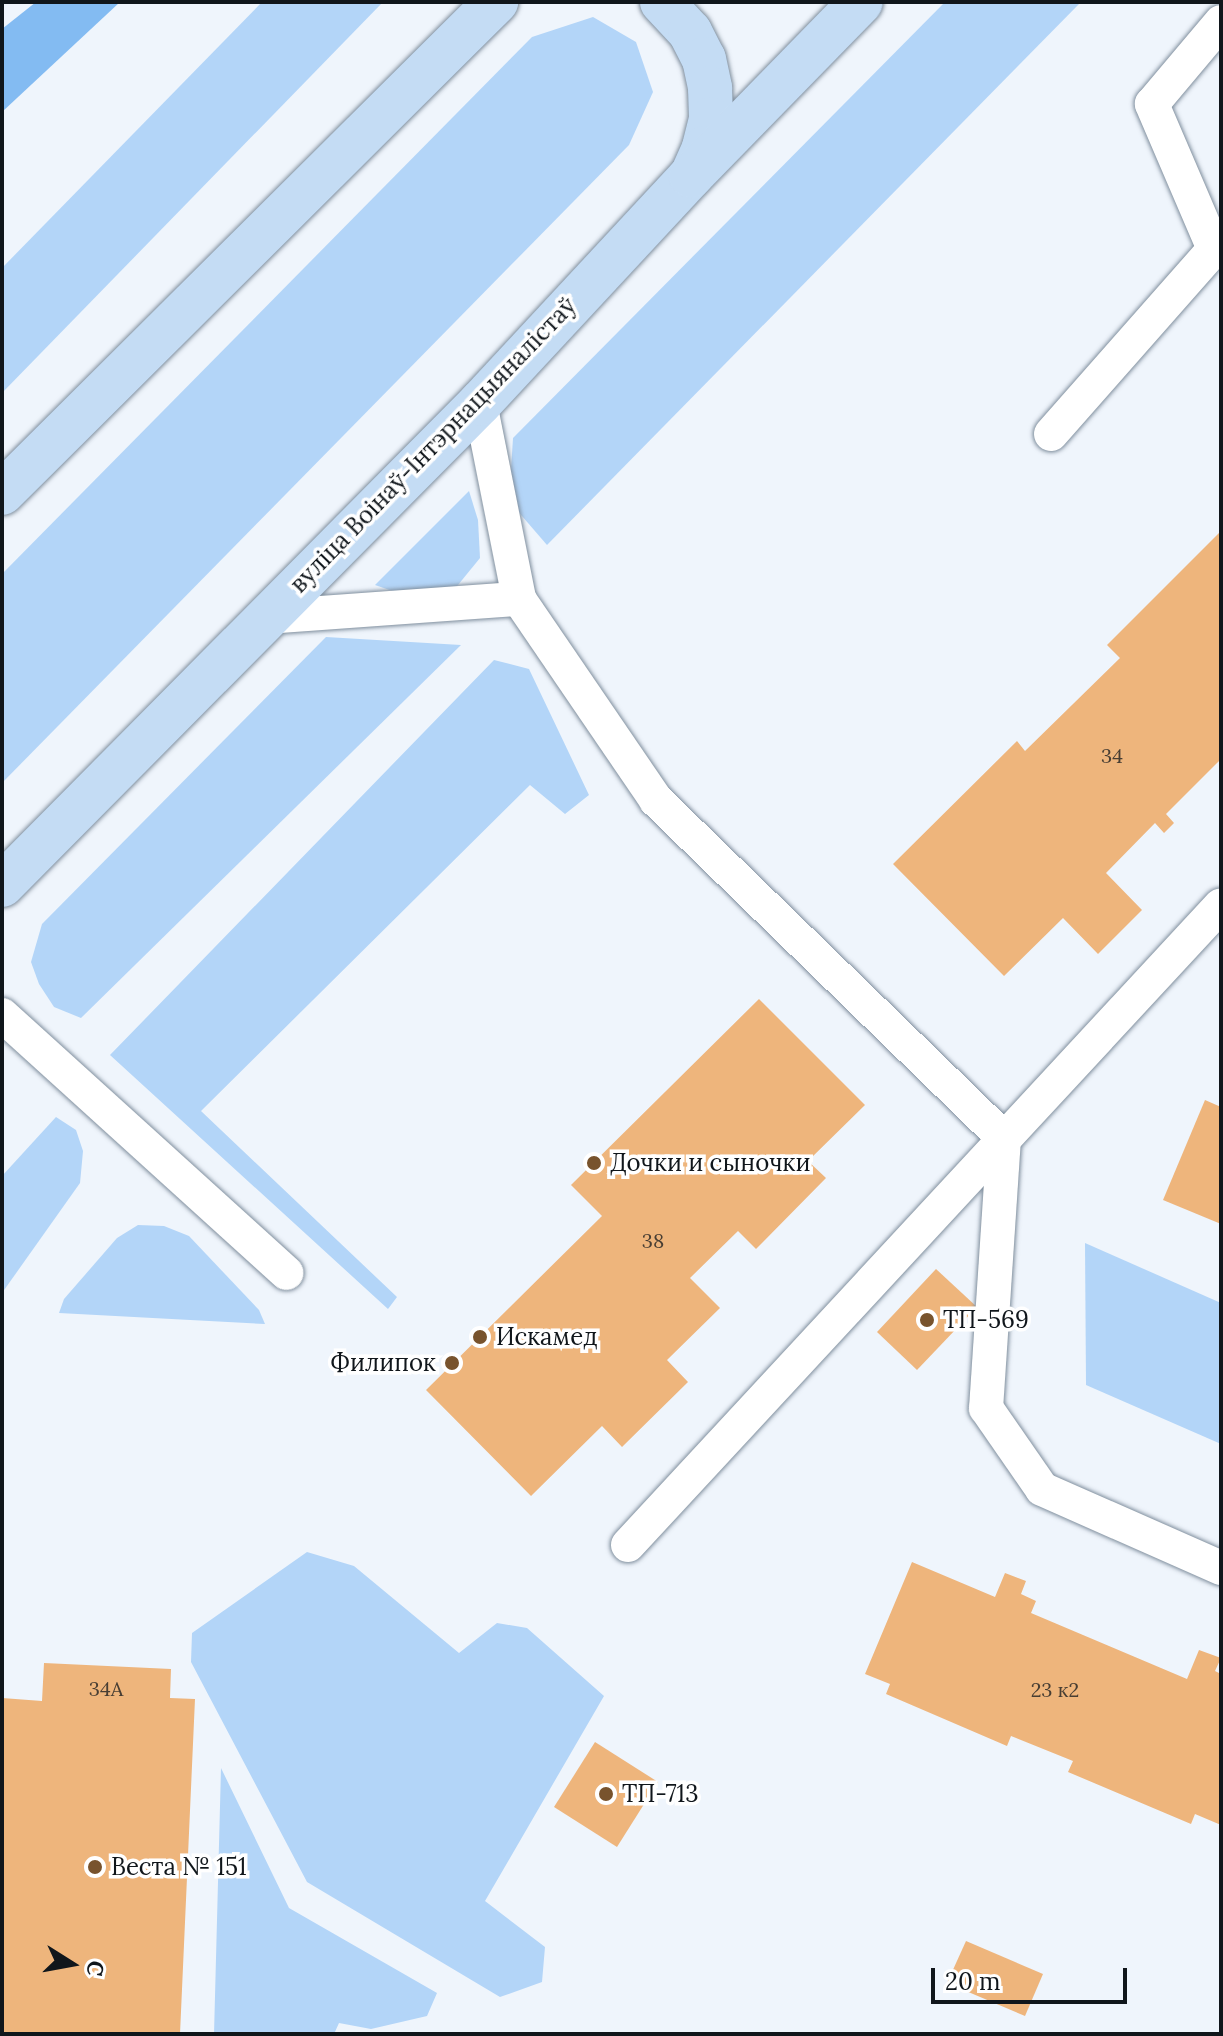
<!DOCTYPE html>
<html>
<head>
<meta charset="utf-8">
<style>
  body { margin:0 }
  #map { position:relative; width:1223px; height:2036px; overflow:hidden; background:#eff5fc; font-family:Lora,serif }
  div>[style] { position:absolute }
  .green>* { inset:0; background:#b3d5f8 }
  .forest>* { inset:0; background:#83bbf2 }
  .building>* { inset:0; background:#eeb57c }
  .roads { filter:drop-shadow(0 0 2px #808f9e) drop-shadow(0 0 2px #808f9e) }
  .lane>* { height:34px; margin:-17px; padding:0 17px; transform-origin:17px; border-radius:17px; background:#fff }
  .primary>* { height:44px; margin:-22px; padding:0 22px; transform-origin:22px; border-radius:22px; background:#c4dcf4 }
  .dots>* { width:22px; height:22px; translate:-50% -50%; box-sizing:border-box; border:4px solid #fff; border-radius:50% }
  span { translate:-50% -50%; white-space:nowrap; text-align:center; line-height:1.15; -webkit-text-stroke:7px #fff; paint-order:stroke }
  .number-label { font-size:20px; color:#483e33 }
  .number-label span { -webkit-text-stroke-width:0 }
  .street-label { font-size:24px; color:#10161b }
  .poi-label { font-size:24px; color:#10161b }
  .left { translate:0 -50%; text-align:left }
  .right { translate:-100% -50%; text-align:right }
  .frame { position:absolute; inset:0; border:4px solid #10161b; pointer-events:none }
  .north { position:absolute; left:32px; top:1924px; width:80px; height:80px; -webkit-text-stroke:6px #fff; paint-order:stroke; rotate:101deg; font-size:22px; font-weight:700; line-height:32px; text-align:center; color:#10161b }
  .north::after { content:''; display:block; margin:auto; width:28px; height:36px; background:#10161b; clip-path:polygon(50% 0,100% 100%,50% 72%,0 100%) }
  .scale { position:absolute; left:931px; top:1968px; width:196px; height:36px; box-sizing:border-box; border:4px solid #10161b; border-top:0; padding-left:10px; font-size:24px; line-height:28px; white-space:nowrap; color:#10161b; -webkit-text-stroke:6px #fff; paint-order:stroke }
</style>
</head>
<body>
<div id="map">
  <div class="green">
    <i style="clip-path:polygon(262px 2px,383px 2px,2px 393px,2px 268px)"></i>
    <i style="clip-path:polygon(945px 2px,1081px 2px,547px 545px,509px 501px,513px 438px)"></i>
    <i style="clip-path:polygon(593px 17px,636px 42px,653px 92px,629px 145px,2px 783px,2px 574px,532px 37px)"></i>
    <i style="clip-path:polygon(469px 491px,478px 520px,480px 558px,449px 596px,410px 597px,375px 585px)"></i>
    <i style="clip-path:polygon(326px 637px,461px 645px,81px 1018px,54px 1007px,39px 984px,31px 962px,42px 924px)"></i>
    <i style="clip-path:polygon(494px 660px,529px 669px,589px 795px,565px 814px,530px 785px,201px 1111px,397px 1297px,388px 1309px,110px 1055px)"></i>
    <i style="clip-path:polygon(56px 1117px,76px 1130px,83px 1151px,80px 1183px,2px 1293px,2px 1176px)"></i>
    <i style="clip-path:polygon(138px 1225px,164px 1226px,189px 1236px,259px 1310px,265px 1324px,59px 1313px,64px 1299px,117px 1238px)"></i>
    <i style="clip-path:polygon(1085px 1243px,1221px 1303px,1221px 1444px,1086px 1385px)"></i>
    <i style="clip-path:polygon(307px 1552px,354px 1566px,459px 1653px,497px 1623px,527px 1628px,604px 1696px,485px 1901px,545px 1947px,542px 1982px,500px 1997px,307px 1882px,191px 1662px,192px 1633px)"></i>
    <i style="clip-path:polygon(221px 1768px,289px 1908px,437px 1993px,427px 2016px,371px 2029px,339px 2023px,334px 2034px,214px 2034px)"></i>
  </div>
  <div class="forest">
    <i style="clip-path:polygon(36px 2px,120px 2px,2px 112px,2px 29px)"></i>
  </div>
  <div class="building">
    <i style="clip-path:polygon(1221px 531px,1221px 759px,1166px 814px,1174px 823px,1164px 833px,1155px 823px,1106px 873px,1142px 910px,1098px 954px,1063px 918px,1004px 976px,893px 864px,1017px 741px,1025px 751px,1120px 658px,1107px 645px)"></i>
    <i style="clip-path:polygon(759px 999px,865px 1105px,808px 1161px,826px 1178px,756px 1249px,738px 1231px,690px 1278px,720px 1308px,667px 1360px,688px 1382px,622px 1447px,602px 1426px,531px 1496px,426px 1390px,602px 1216px,571px 1185px)"></i>
    <i style="clip-path:polygon(1205px 1100px,1221px 1107px,1221px 1224px,1163px 1200px)"></i>
    <i style="clip-path:polygon(936px 1269px,977px 1307px,917px 1370px,877px 1332px)"></i>
    <i style="clip-path:polygon(912px 1562px,995px 1597px,1005px 1573px,1026px 1581px,1021px 1594px,1036px 1601px,1031px 1613px,1187px 1679px,1199px 1650px,1221px 1658px,1215px 1671px,1221px 1674px,1221px 1825px,1195px 1814px,1191px 1824px,1068px 1772px,1073px 1761px,1011px 1736px,1007px 1746px,886px 1694px,890px 1684px,865px 1674px)"></i>
    <i style="clip-path:polygon(44px 1663px,171px 1669px,170px 1698px,195px 1699px,180px 2034px,2px 2034px,2px 1698px,42px 1701px)"></i>
    <i style="clip-path:polygon(595px 1742px,658px 1782px,617px 1847px,554px 1807px)"></i>
    <i style="clip-path:polygon(966px 1941px,1043px 1974px,1025px 2016px,947px 1983px)"></i>
  </div>
  <div class="roads">
    <div class="lane">
      <i style="left:480px;top:403px;width:200px;rotate:78.7deg"></i>
      <i style="left:519px;top:599px;width:243px;rotate:55.7deg"></i>
      <i style="left:656px;top:800px;width:485px;rotate:44.2deg"></i>
      <i style="left:1004px;top:1138px;width:271px;rotate:93.8deg"></i>
      <i style="left:986px;top:1408px;width:98px;rotate:55.3deg"></i>
      <i style="left:1042px;top:1489px;width:196px;rotate:23.8deg"></i>
      <i style="left:1051px;top:434px;width:247px;rotate:-48.6deg"></i>
      <i style="left:1214px;top:249px;width:158px;rotate:-113.2deg"></i>
      <i style="left:1152px;top:104px;width:107px;rotate:-49.9deg"></i>
      <i style="left:265px;top:617px;width:255px;rotate:-4.1deg"></i>
      <i style="left:2px;top:1015px;width:384px;rotate:42.2deg"></i>
      <i style="left:628px;top:1545px;width:872px;rotate:-47.18deg"></i>
    </div>
    <div class="primary">
      <i style="left:662px;top:2px;width:41px;rotate:47deg"></i>
      <i style="left:690px;top:32px;width:30px;rotate:63deg"></i>
      <i style="left:704px;top:59px;width:30px;rotate:78deg"></i>
      <i style="left:710px;top:88px;width:31px;rotate:88deg"></i>
      <i style="left:711px;top:119px;width:30px;rotate:104deg"></i>
      <i style="left:704px;top:148px;width:24px;rotate:114deg"></i>
      <i style="left:2px;top:493px;width:697px;rotate:-44.83deg"></i>
      <i style="left:2px;top:885px;width:679px;rotate:-45.24deg"></i>
      <i style="left:480px;top:403px;width:310px;rotate:-47.1deg"></i>
      <i style="left:691px;top:176px;width:243px;rotate:-45.7deg"></i>
    </div>
  </div>
  <div class="dots">
    <i style="left:594px;top:1163px;background:#78532d"></i>
    <i style="left:927px;top:1320px;background:#78532d"></i>
    <i style="left:480px;top:1337px;background:#78532d"></i>
    <i style="left:452px;top:1363px;background:#78532d"></i>
    <i style="left:606px;top:1794px;background:#78532d"></i>
    <i style="left:95px;top:1867px;background:#78532d"></i>
  </div>
  <div class="number-label">
    <span style="left:1112px;top:755px">34</span>
    <span style="left:653px;top:1240px">38</span>
    <span style="left:106px;top:1688px">34А</span>
    <span style="left:1055px;top:1689px">23 к2</span>
  </div>
  <div class="street-label">
    <span style="left:433px;top:445px;rotate:-46deg">вуліца Воінаў-Інтэрнацыяналістаў</span>
  </div>
  <div class="poi-label">
    <span class="left" style="left:610px;top:1163px">Дочки и сыночки</span>
    <span class="left" style="left:943px;top:1320px">ТП-569</span>
    <span class="left" style="left:496px;top:1337px">Искамед</span>
    <span class="right" style="left:436px;top:1363px">Филипок</span>
    <span class="left" style="left:622px;top:1794px">ТП-713</span>
    <span class="left" style="left:111px;top:1867px">Веста № 151</span>
  </div>
  <div class="frame"></div>
  <div class="north">С</div>
  <div class="scale">20 m</div>
</div>
</body>
</html>
